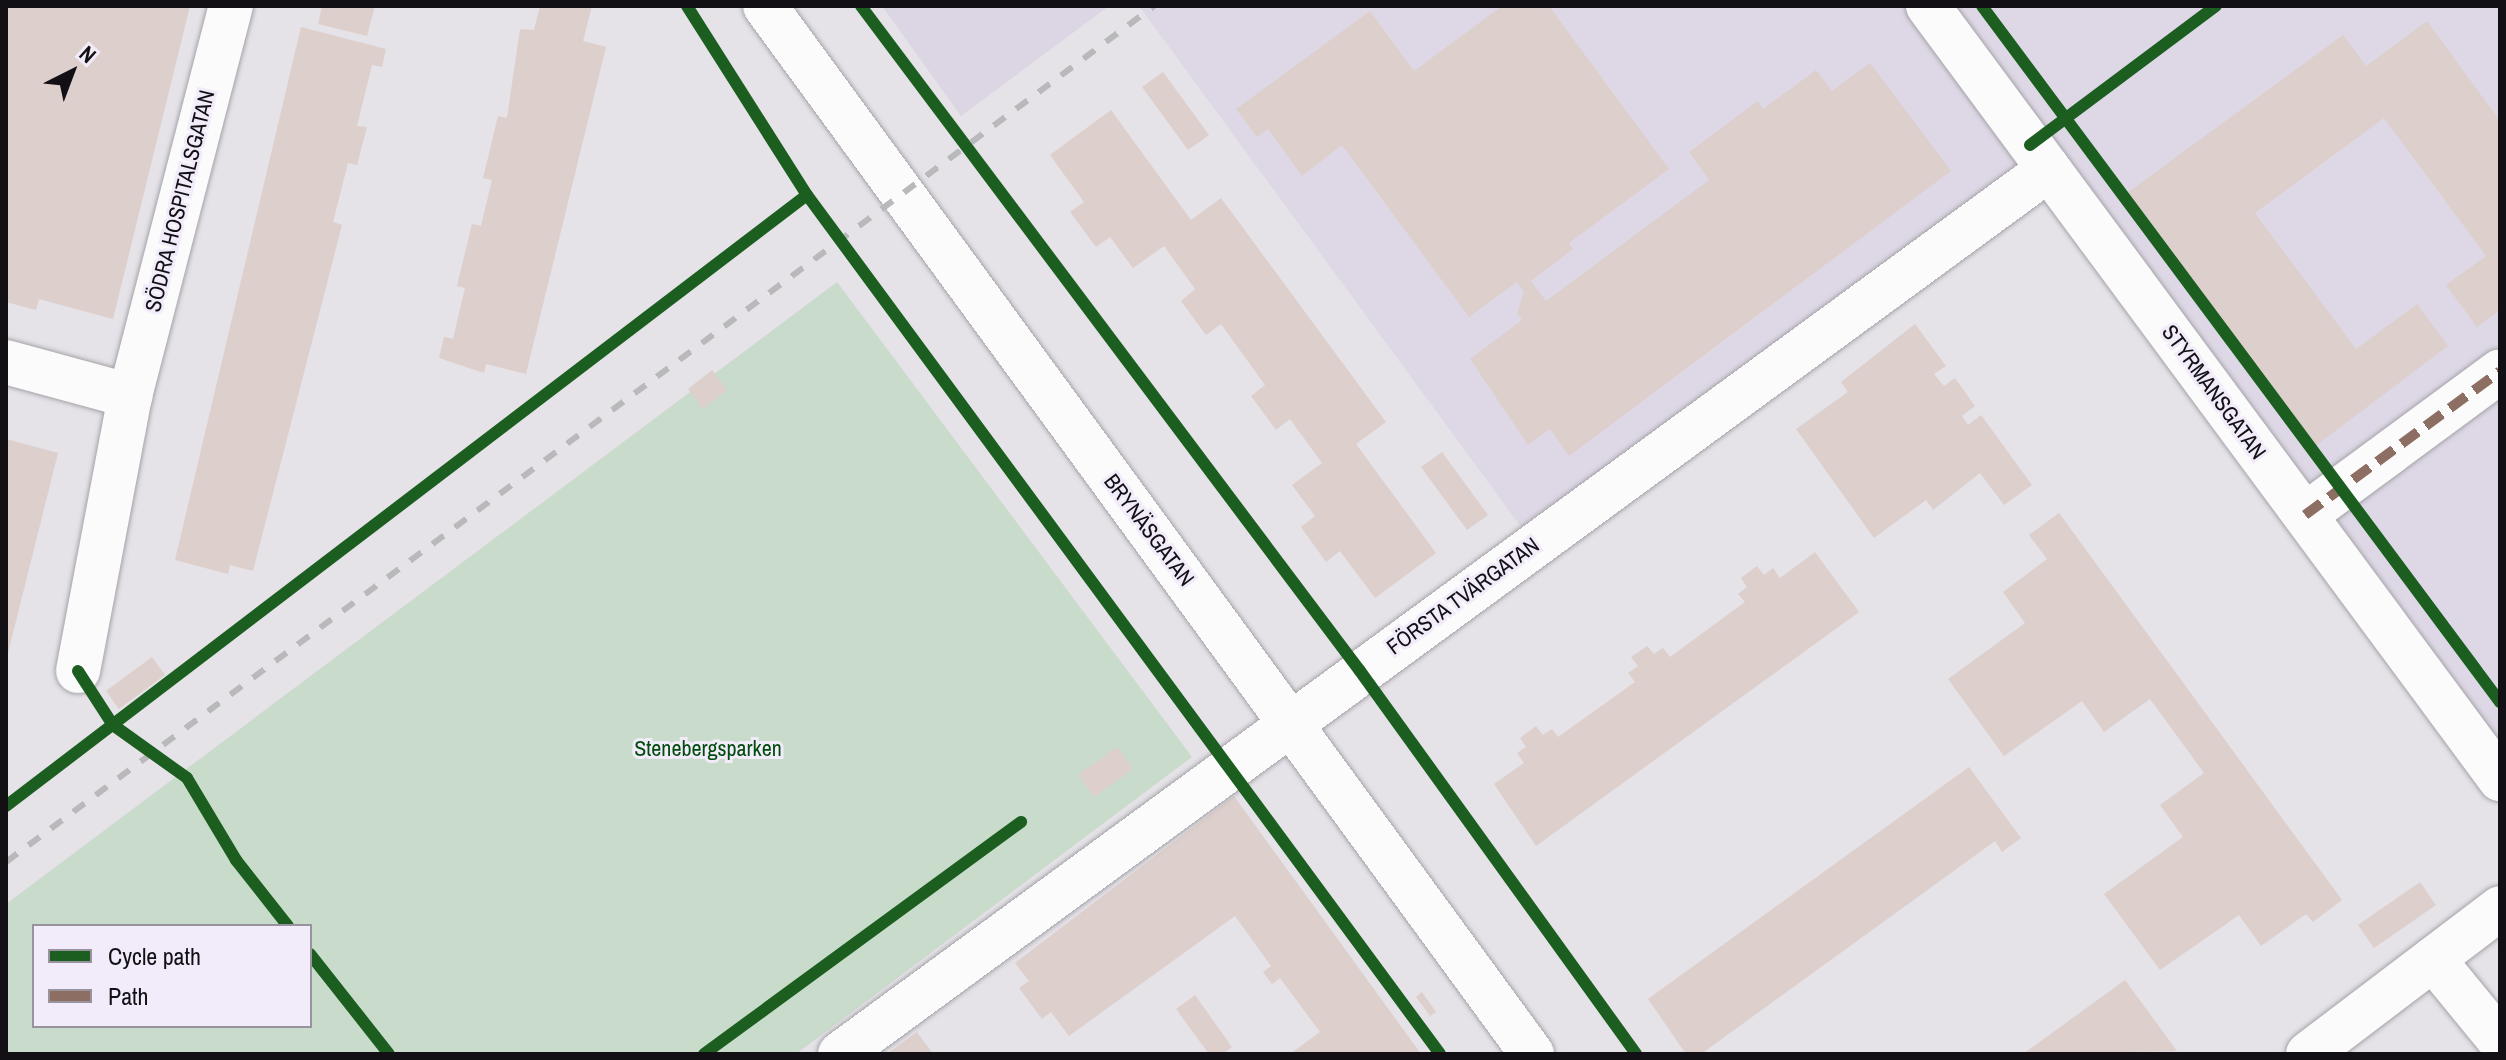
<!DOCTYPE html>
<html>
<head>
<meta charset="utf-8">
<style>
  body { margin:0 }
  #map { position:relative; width:2506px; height:1060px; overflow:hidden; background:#e5e2e8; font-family:"Archivo Narrow",sans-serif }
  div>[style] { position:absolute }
  .built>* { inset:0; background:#ded8e6 }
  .education>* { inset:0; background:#dcd6e4 }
  .green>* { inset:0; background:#c9dbca }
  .building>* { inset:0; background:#ddcfcb }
  .roads { filter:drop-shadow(0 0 2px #a5a3a8) drop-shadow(0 0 2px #a5a3a8) }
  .minor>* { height:44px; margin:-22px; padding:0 22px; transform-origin:22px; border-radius:22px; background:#fbfbfc }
  .rail>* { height:6px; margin-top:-3px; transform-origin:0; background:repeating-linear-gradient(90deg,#b9b8ba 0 14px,transparent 0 28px) }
  .quiet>* { height:10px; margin-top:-5px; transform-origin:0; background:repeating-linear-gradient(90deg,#8d6e63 0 20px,transparent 0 30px) }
  .cycleway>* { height:12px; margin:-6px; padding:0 6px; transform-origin:6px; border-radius:6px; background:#1b5e20 }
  span { translate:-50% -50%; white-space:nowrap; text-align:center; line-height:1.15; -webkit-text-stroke:6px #f2ebf9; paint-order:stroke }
  .street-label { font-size:22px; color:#121015 }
  .park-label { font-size:22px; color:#004c0d }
  .frame { position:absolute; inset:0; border:8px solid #121015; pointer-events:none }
  .legend { position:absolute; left:32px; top:924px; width:280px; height:104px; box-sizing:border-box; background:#f2ebf9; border:2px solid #98939e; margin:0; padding:10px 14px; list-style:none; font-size:24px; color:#121015 }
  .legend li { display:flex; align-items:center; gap:16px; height:40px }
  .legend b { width:40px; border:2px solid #98939e }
  .north { position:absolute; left:32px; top:32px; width:80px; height:80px; -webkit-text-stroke:6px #f2ebf9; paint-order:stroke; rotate:42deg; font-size:22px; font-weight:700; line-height:32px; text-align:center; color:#121015 }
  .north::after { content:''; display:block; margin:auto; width:28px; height:36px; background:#121015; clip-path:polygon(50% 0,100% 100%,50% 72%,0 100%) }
</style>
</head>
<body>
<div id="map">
  <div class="built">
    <i style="clip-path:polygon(1139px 6px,2500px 6px,2500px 750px,2333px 514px,2048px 152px,1521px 527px)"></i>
  </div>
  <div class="education">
    <i style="clip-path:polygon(882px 6px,1109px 6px,961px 116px)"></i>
  </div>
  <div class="green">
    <i style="clip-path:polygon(evenodd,837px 282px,1192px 757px,796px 1054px,6px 1054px,6px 904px,837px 282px,34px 926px,310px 926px,310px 1026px,34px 1026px,34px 926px)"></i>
  </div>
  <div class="building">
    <i style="clip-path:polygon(6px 6px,190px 6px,113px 319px,39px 299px,36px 310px,6px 302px)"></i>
    <i style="clip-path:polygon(322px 6px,375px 6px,367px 36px,318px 24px)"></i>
    <i style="clip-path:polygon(540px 6px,592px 6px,583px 41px,606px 47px,526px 374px,486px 364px,484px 373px,439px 358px,444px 337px,453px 339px,465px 288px,457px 286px,472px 224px,481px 226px,492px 180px,483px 178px,498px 116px,507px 118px,520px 29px,534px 30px)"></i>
    <i style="clip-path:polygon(1502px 6px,1549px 6px,1669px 169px,1569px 243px,1573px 249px,1531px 281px,1546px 301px,1709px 180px,1689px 152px,1758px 101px,1763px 109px,1816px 70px,1832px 91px,1870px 63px,1951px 171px,1569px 456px,1550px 429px,1528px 445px,1470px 359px,1522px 320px,1517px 313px,1524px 292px,1517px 282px,1469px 317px,1342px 145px,1302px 176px,1268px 129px,1257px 137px,1236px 109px,1370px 11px,1414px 71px)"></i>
    <i style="clip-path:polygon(2427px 21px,2500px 121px,2500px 310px,2477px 327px,2446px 285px,2486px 256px,2384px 118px,2255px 213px,2356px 349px,2417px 304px,2448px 346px,2314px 447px,2127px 193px,2343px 35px,2366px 66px)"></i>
    <i style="clip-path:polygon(301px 27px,386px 49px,382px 67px,372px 65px,357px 126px,367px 127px,357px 165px,348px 163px,333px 222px,342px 225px,253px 571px,230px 565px,228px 574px,175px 560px)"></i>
    <i style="clip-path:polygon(1163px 72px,1209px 135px,1188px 150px,1142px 87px)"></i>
    <i style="clip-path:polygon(1111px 110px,1191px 220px,1221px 198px,1386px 422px,1356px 444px,1436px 553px,1375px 598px,1340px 551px,1326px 562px,1301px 527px,1315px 516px,1292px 485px,1322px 463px,1290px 419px,1276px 430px,1251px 396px,1265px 385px,1221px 324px,1206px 335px,1181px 301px,1195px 289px,1164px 246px,1133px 268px,1110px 237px,1096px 247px,1070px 212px,1084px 202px,1050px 155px)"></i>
    <i style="clip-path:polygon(1915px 324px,1946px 366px,1934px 374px,1944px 386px,1955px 378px,1975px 406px,1962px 416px,1968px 425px,1981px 415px,2032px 485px,2004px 505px,1980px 473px,1933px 510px,1926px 500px,1874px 538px,1796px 429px,1848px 392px,1841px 382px)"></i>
    <i style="clip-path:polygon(712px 370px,727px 390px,703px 409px,688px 389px)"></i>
    <i style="clip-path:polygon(6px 439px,58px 453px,7px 657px,6px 657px)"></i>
    <i style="clip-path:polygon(1442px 452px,1488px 515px,1467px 530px,1421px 467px)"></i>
    <i style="clip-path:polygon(2059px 513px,2342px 900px,2313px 922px,2306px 914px,2261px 946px,2239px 915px,2160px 970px,2104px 894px,2183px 837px,2160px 805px,2204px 773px,2150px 699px,2104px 732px,2082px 701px,2004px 756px,1948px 679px,2025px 623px,2003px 592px,2047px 559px,2029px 535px)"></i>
    <i style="clip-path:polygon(1815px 552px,1859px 612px,1536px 846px,1494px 784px,1524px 763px,1517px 753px,1526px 747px,1520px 738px,1536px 726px,1543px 735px,1552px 729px,1558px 737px,1635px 682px,1628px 673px,1638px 666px,1631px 657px,1647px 646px,1654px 654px,1663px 648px,1670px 657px,1745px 602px,1738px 594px,1747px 587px,1741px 578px,1757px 566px,1764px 575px,1773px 568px,1780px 578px)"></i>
    <i style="clip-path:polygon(152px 657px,165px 675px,119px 709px,106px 691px)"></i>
    <i style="clip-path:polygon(1117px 747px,1133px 769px,1094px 797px,1078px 775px)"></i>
    <i style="clip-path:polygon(1969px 767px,2021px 838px,2002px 852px,1995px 841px,1701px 1054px,1686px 1054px,1648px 999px)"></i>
    <i style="clip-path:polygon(1234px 796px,1421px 1054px,1290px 1054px,1320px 1032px,1280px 978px,1272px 984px,1263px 972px,1271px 966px,1235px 916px,1069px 1036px,1051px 1012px,1042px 1019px,1019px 988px,1029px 981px,1015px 963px)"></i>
    <i style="clip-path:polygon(2420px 882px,2436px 905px,2374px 948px,2358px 925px)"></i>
    <i style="clip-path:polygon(2125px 980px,2177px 1051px,2023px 1054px)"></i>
    <i style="clip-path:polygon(1422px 992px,1436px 1012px,1430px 1016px,1416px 997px)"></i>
    <i style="clip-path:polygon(1195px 995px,1232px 1047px,1223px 1054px,1209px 1054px,1176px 1009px)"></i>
    <i style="clip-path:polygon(917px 1032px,933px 1054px,887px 1054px)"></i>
  </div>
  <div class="roads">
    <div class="minor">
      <i style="left:765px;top:6px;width:1299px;rotate:53.8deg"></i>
      <i style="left:1928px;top:6px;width:962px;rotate:53.5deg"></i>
      <i style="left:6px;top:362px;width:129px;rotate:15.3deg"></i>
      <i style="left:2305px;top:515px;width:242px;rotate:-36.4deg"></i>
      <i style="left:78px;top:671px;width:280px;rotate:-79.3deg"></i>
      <i style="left:130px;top:396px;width:403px;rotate:-75.5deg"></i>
      <i style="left:2433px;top:959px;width:106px;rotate:50.7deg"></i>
      <i style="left:840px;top:1054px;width:1498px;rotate:-36.2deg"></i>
      <i style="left:2308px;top:1054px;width:241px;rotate:-37.2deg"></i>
    </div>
  </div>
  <div class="rail">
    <i style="left:6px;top:862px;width:1432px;rotate:-36.71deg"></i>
  </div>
  <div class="quiet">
    <i style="left:2305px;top:515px;width:242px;rotate:-36.4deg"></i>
  </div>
  <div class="cycleway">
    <i style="left:687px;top:6px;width:224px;rotate:57.6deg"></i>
    <i style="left:807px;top:195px;width:1067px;rotate:53.61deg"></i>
    <i style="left:861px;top:6px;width:831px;rotate:53.12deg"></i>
    <i style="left:1360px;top:671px;width:472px;rotate:54.2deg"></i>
    <i style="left:1982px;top:6px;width:868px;rotate:53.34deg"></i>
    <i style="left:2030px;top:145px;width:232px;rotate:-36.8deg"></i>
    <i style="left:78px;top:671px;width:64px;rotate:57.1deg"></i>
    <i style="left:113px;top:725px;width:91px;rotate:35.6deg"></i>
    <i style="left:187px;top:778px;width:96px;rotate:59.1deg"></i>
    <i style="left:236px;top:860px;width:84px;rotate:51.8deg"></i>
    <i style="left:6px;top:806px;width:1007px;rotate:-37.34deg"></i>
    <i style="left:310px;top:954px;width:127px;rotate:51.7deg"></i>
    <i style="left:704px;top:1054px;width:393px;rotate:-36.2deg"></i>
  </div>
  <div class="street-label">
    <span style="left:180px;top:201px;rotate:-76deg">SÖDRA HOSPITALSGATAN</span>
    <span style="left:2214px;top:392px;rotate:54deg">STYRMANSGATAN</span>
    <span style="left:1149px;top:530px;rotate:53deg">BRYNÄSGATAN</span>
    <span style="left:1463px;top:596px;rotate:-36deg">FÖRSTA TVÄRGATAN</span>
  </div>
  <div class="park-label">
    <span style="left:708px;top:749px">Stenebergsparken</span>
  </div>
  <div class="frame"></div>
  <ul class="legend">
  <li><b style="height:10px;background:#1b5e20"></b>Cycle path</li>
  <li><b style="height:10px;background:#8d6e63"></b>Path</li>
  </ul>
  <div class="north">N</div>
</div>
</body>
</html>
